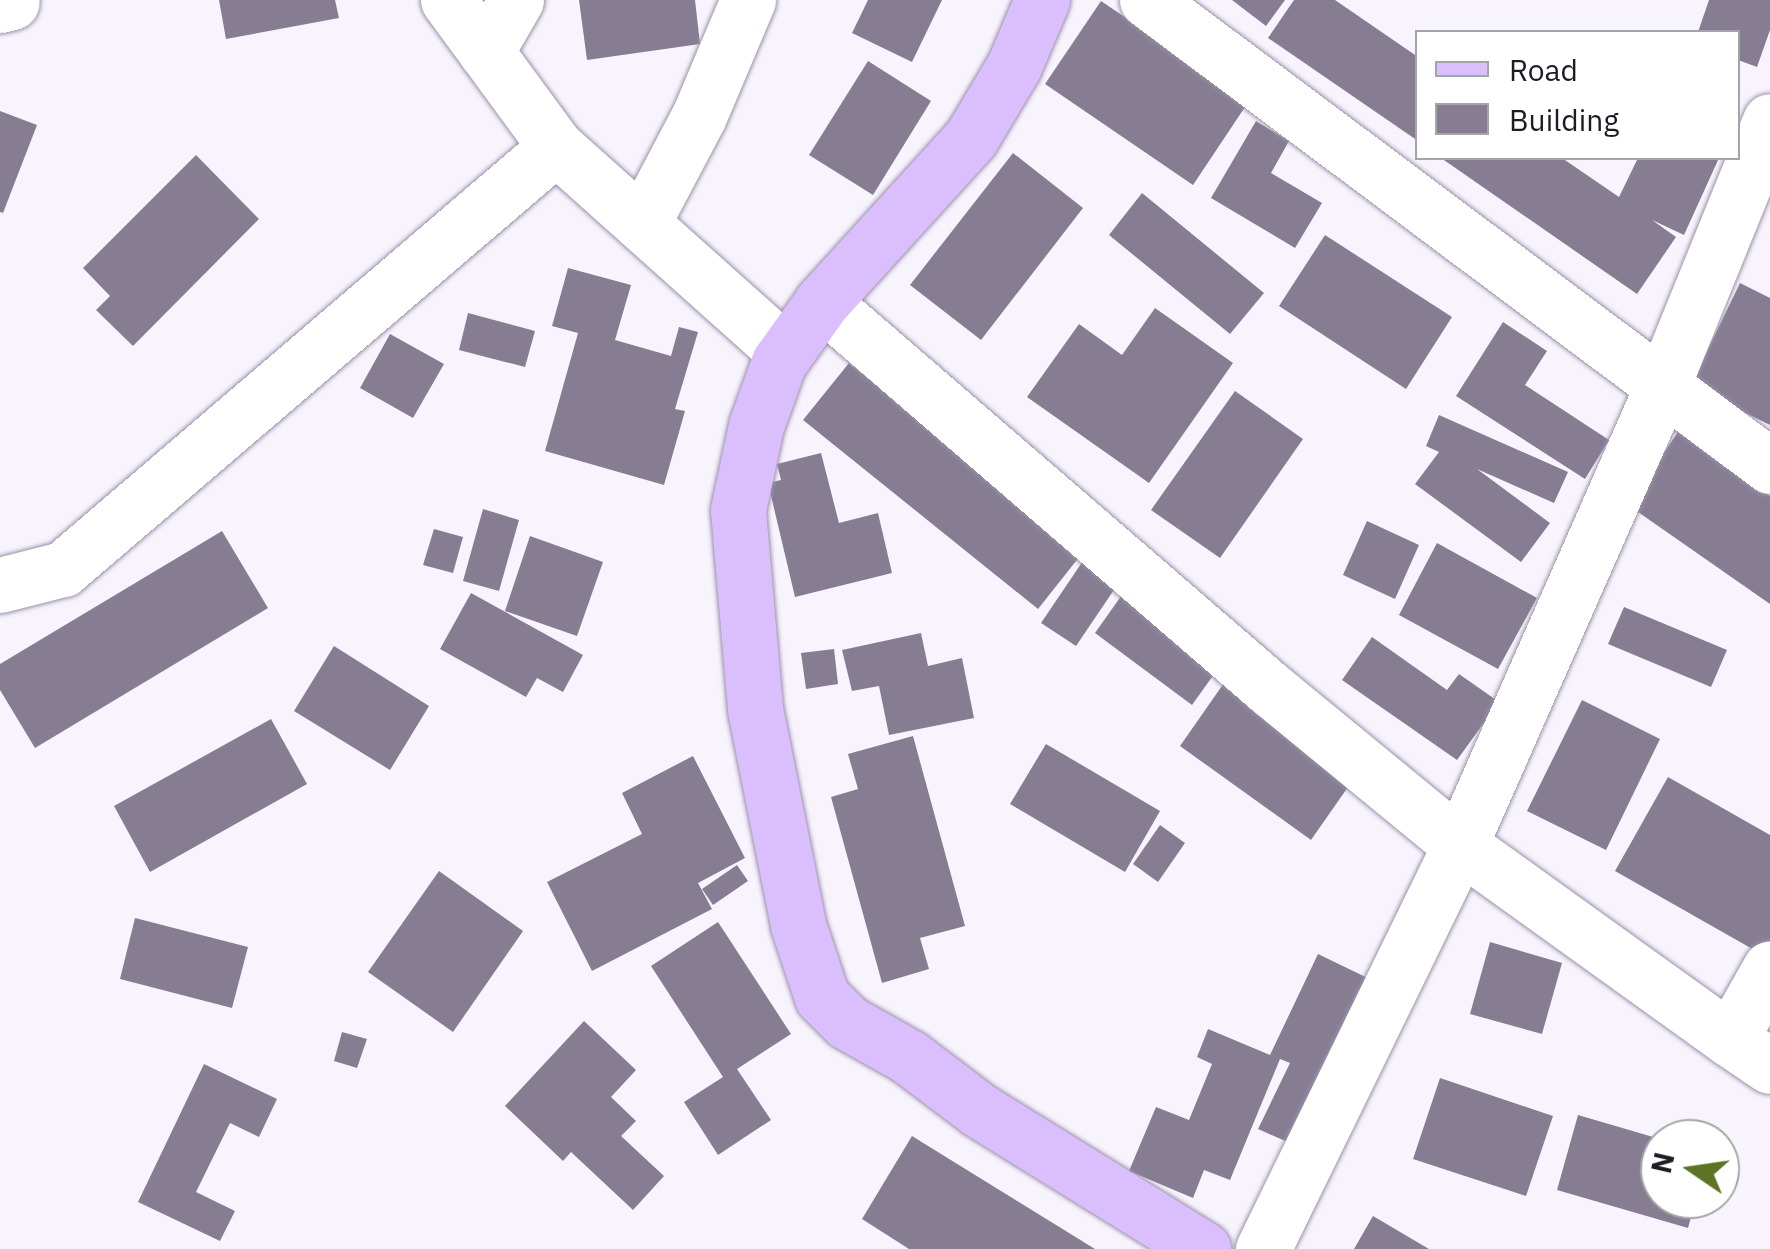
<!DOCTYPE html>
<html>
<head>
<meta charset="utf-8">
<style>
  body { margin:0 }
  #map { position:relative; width:1770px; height:1249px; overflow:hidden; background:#f8f4fe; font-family:"IBM Plex Sans",sans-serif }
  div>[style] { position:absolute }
  .building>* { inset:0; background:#867d93 }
  .roads { filter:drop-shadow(0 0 2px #9a91a8) drop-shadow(0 0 2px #9a91a8) }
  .minor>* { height:55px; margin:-27.5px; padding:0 27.5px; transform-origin:27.5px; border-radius:27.5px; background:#fff }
  .major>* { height:55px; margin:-27.5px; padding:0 27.5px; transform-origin:27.5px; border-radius:27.5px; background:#dabefe }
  span { translate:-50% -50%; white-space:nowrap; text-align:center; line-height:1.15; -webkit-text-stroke:8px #fff; paint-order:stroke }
  .legend { position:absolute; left:1415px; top:30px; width:325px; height:130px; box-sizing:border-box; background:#fff; border:2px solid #a5a4a7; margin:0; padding:12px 18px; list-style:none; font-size:30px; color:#1e1b24 }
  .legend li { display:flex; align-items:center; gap:20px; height:50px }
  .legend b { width:50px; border:2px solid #a5a4a7 }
  .north { position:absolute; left:1640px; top:1119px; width:100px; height:100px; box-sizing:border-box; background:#fff; border:2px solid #a5a4a7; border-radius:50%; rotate:283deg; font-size:28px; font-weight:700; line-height:40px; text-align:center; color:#1e1b24 }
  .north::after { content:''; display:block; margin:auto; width:35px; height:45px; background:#5e7425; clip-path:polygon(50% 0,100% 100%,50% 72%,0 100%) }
</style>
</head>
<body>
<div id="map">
  <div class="building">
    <i style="clip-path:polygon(219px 0,335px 0,339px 18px,226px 39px)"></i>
    <i style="clip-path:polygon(579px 0,695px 0,700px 44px,587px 60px)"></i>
    <i style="clip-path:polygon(868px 0,942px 0,912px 62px,852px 33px)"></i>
    <i style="clip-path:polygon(1232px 0,1285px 0,1266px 26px)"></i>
    <i style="clip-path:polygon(1294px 0,1335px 0,1418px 57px,1418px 141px,1268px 38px)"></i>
    <i style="clip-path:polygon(1709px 0,1770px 0,1770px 30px,1757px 67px,1738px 60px,1738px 32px,1698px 32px)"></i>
    <i style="clip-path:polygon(1101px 1px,1249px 101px,1193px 185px,1045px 84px)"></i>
    <i style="clip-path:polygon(868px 61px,931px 101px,873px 195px,809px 155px)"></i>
    <i style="clip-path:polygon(0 111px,37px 125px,3px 213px,0 212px)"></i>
    <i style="clip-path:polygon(1256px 121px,1289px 141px,1271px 173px,1322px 203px,1295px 248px,1211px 198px)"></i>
    <i style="clip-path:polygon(1013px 153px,1083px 208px,981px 340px,910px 285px)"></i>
    <i style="clip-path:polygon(196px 155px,259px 219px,133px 346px,96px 310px,110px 296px,83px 268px)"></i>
    <i style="clip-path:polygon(1441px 158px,1562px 158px,1619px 197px,1638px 158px,1719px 158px,1684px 235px,1652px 220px,1676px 237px,1637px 294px)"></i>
    <i style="clip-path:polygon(1142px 193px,1264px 293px,1230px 334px,1109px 235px)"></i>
    <i style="clip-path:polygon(1325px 235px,1452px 317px,1406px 389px,1279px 306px)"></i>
    <i style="clip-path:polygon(568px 268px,631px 285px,615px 340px,671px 356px,679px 327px,698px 332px,675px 409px,685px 411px,664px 485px,545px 451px,578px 333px,552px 326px)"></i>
    <i style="clip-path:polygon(1740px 283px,1770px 298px,1770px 425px,1690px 386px)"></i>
    <i style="clip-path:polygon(1155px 308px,1233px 363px,1149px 483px,1027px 397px,1079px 324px,1122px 355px)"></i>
    <i style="clip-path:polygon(468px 313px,535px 331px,525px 367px,459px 350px)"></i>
    <i style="clip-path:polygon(1503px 322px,1547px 351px,1525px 385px,1609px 440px,1585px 479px,1456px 396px)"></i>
    <i style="clip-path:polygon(390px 334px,444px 364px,413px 418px,360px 388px)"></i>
    <i style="clip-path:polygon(849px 363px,1084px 551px,1038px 609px,803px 420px)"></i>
    <i style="clip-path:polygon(1235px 391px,1303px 439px,1220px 558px,1151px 510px)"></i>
    <i style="clip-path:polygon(1439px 415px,1568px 472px,1554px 503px,1477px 469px,1550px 523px,1521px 562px,1415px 484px,1439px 452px,1426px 446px)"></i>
    <i style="clip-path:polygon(1678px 432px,1770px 496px,1770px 604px,1628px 505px)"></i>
    <i style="clip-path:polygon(821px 453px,839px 523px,878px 513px,892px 573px,795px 597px,768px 483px,781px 480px,777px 464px)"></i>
    <i style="clip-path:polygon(483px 509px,519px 520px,499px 591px,463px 581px)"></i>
    <i style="clip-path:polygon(1367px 521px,1419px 545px,1395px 599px,1343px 575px)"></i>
    <i style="clip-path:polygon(434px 529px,463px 537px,453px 573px,423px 565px)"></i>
    <i style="clip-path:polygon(222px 531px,268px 608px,35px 748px,0 690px,0 664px)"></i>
    <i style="clip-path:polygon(530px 536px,603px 562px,577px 636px,505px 611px)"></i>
    <i style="clip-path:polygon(1437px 543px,1537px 598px,1498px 669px,1399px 615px)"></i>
    <i style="clip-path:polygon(1087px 555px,1122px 578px,1076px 646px,1041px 623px)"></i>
    <i style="clip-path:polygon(1124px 592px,1222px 663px,1192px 705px,1095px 633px)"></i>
    <i style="clip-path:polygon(471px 593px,583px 655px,563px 692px,537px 678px,526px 697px,440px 649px)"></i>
    <i style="clip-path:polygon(1624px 607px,1727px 650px,1711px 687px,1608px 644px)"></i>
    <i style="clip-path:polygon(921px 633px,928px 666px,962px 658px,974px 718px,889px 735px,879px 686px,852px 691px,842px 650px)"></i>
    <i style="clip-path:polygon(1372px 637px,1447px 690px,1459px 674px,1499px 702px,1457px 760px,1342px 680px)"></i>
    <i style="clip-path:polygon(334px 646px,429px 706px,390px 770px,294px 711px)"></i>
    <i style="clip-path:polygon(834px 649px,838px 684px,806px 689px,801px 653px)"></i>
    <i style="clip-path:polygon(1224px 683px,1355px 777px,1311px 840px,1180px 746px)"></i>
    <i style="clip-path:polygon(1582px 700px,1660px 739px,1606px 850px,1527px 811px)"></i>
    <i style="clip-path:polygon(271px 719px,307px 784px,150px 872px,114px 806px)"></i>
    <i style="clip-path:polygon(913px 736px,965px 926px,920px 938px,929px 969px,882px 983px,831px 797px,858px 789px,848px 754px)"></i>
    <i style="clip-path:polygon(1046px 744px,1160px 811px,1125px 872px,1010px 804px)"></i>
    <i style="clip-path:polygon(693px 756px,745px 858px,698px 883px,712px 909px,592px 971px,547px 882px,642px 834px,622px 793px)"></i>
    <i style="clip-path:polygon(1668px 777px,1770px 835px,1770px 941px,1763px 955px,1615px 871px)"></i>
    <i style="clip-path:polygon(1160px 825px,1185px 843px,1158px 882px,1133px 864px)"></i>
    <i style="clip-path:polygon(737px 865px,748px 881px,713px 905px,702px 889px)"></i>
    <i style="clip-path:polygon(439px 871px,523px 931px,453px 1032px,368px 972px)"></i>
    <i style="clip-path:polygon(135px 918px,248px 947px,232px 1008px,120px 979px)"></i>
    <i style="clip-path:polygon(718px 922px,791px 1034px,737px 1069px,771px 1120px,718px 1155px,684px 1102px,723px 1077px,651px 966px)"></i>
    <i style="clip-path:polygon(1490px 942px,1562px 963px,1542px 1034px,1470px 1014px)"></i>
    <i style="clip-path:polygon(1318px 954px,1378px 983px,1299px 1147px,1258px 1129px,1290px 1063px,1280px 1059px,1230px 1180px,1204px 1170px,1193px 1198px,1129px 1171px,1156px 1107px,1189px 1120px,1212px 1064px,1197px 1057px,1208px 1029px,1270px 1055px)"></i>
    <i style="clip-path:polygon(584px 1021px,636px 1070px,611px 1097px,636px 1121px,621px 1136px,664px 1176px,633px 1210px,571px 1152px,563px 1161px,505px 1106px)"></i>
    <i style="clip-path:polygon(342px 1032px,367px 1039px,357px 1068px,334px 1061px)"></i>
    <i style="clip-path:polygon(204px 1064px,277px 1099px,259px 1137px,230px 1123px,196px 1192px,235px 1211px,220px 1241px,138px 1202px)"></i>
    <i style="clip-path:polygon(1440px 1078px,1553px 1116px,1526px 1196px,1413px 1159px)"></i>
    <i style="clip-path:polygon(1578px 1115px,1660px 1139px,1660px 1199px,1696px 1199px,1688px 1228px,1557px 1190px)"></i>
    <i style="clip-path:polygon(912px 1136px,1095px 1249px,909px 1249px,862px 1219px)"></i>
    <i style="clip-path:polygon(1373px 1216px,1429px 1249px,1354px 1249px)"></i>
  </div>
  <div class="roads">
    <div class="minor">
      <i style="left:448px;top:0;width:182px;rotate:53.7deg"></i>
      <i style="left:556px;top:147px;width:307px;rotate:41.8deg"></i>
      <i style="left:1147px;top:0;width:778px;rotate:36.8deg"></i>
      <i style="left:0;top:5px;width:12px;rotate:-14deg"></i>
      <i style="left:486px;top:52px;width:60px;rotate:-60deg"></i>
      <i style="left:642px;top:224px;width:122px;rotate:-62.2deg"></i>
      <i style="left:699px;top:116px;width:126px;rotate:-67.1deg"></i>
      <i style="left:822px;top:302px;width:592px;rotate:40.82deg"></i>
      <i style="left:1270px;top:689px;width:246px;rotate:39.4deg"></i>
      <i style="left:1460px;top:845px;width:332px;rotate:35.7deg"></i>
      <i style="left:1730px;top:1039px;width:81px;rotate:-60.6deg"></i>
      <i style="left:0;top:585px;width:65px;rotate:-14.3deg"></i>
      <i style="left:63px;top:569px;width:649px;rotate:-40.56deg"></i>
      <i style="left:1730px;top:1039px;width:48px;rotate:34deg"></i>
      <i style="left:1263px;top:1249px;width:449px;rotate:-64deg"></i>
      <i style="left:1460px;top:845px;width:498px;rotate:-66.2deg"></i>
      <i style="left:1661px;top:389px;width:289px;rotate:-67.9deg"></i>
    </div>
    <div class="major">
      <i style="left:1042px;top:0;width:72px;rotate:113deg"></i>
      <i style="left:1014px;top:66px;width:84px;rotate:120.8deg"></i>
      <i style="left:971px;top:138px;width:222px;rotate:132.3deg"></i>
      <i style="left:822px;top:302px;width:74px;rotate:125.6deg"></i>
      <i style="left:779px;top:362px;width:68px;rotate:109.8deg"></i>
      <i style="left:756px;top:426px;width:86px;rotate:102.1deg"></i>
      <i style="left:738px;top:510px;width:200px;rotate:85.1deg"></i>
      <i style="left:755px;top:709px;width:220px;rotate:78.7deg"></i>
      <i style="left:798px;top:925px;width:76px;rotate:71.6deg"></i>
      <i style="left:822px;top:997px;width:35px;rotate:45deg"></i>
      <i style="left:847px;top:1022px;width:71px;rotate:29.4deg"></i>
      <i style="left:909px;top:1057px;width:88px;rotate:37.1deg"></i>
      <i style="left:979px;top:1110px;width:264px;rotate:31.8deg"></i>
    </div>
  </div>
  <ul class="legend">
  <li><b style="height:12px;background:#dabefe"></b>Road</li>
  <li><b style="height:28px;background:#867d93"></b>Building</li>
  </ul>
  <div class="north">N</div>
</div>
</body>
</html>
